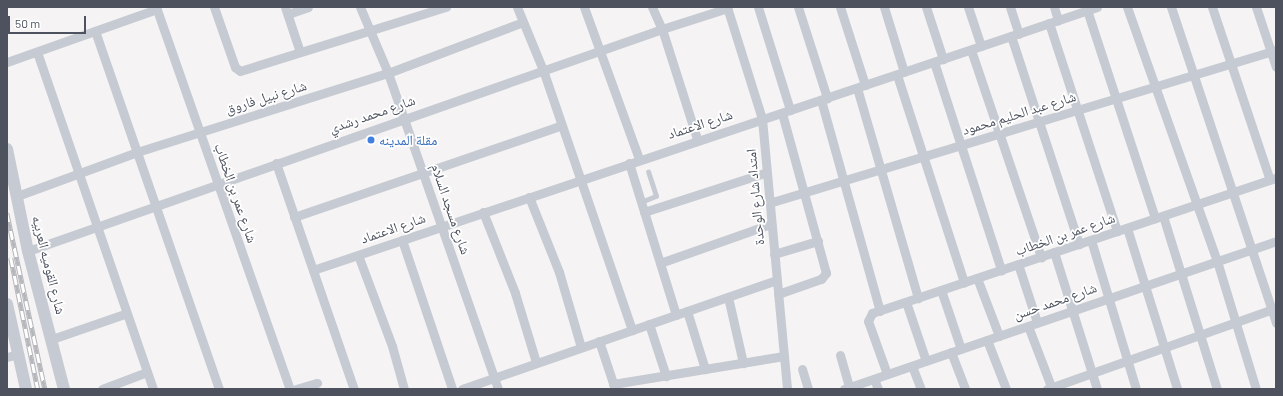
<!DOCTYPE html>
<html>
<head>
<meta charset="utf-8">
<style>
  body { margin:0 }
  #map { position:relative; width:1283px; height:396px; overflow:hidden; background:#f5f3f3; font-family:Barlow,"Noto Naskh Arabic",sans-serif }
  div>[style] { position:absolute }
  .service>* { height:4.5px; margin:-2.25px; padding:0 2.25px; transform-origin:2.25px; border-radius:2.25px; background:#c6cad2 }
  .minor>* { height:9px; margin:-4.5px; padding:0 4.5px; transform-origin:4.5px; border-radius:4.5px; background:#c6cad2 }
  .tertiary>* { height:12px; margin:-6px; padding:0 6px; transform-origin:6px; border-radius:6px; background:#c6cad2 }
  .rail>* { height:4.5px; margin-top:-2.25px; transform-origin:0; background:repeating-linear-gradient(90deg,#fff 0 9px,#b6b7bc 0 18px); box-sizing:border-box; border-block:1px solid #b6b7bc }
  .dots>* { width:11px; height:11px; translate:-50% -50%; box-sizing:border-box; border:2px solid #fff; border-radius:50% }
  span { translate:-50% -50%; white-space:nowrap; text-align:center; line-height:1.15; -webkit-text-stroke:3.5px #fff; paint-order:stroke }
  .street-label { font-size:14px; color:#4d525e }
  .shop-label { font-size:14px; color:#366cbe }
  .left { translate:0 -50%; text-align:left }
  .frame { position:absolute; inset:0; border:8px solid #4d525e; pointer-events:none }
  .scale { position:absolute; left:8px; top:16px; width:78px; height:18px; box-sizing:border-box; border:2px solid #4d525e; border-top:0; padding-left:5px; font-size:12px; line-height:14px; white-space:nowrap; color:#4d525e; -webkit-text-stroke:3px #fff; paint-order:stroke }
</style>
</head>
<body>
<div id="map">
  <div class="service">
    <i style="left:641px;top:202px;width:16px;rotate:-22deg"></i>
    <i style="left:656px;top:196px;width:25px;rotate:-108deg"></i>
  </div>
  <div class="minor">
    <i style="left:156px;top:7px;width:405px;rotate:70.7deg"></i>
    <i style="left:214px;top:7px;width:64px;rotate:70.7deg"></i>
    <i style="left:235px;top:67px;width:6px;rotate:39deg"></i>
    <i style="left:240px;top:71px;width:216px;rotate:-17.3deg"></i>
    <i style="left:285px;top:7px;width:47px;rotate:71.6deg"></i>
    <i style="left:360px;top:7px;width:72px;rotate:67deg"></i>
    <i style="left:388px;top:73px;width:335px;rotate:70.8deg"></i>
    <i style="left:517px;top:7px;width:68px;rotate:67.6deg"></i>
    <i style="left:543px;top:70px;width:275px;rotate:71.1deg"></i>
    <i style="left:584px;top:7px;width:162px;rotate:70.1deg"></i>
    <i style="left:652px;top:7px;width:24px;rotate:66deg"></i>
    <i style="left:662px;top:29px;width:115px;rotate:72.3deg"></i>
    <i style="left:727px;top:7px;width:117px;rotate:72.6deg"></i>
    <i style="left:762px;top:119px;width:271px;rotate:84.7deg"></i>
    <i style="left:758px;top:7px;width:108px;rotate:72.7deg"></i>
    <i style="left:798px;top:7px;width:96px;rotate:72.3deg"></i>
    <i style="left:840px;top:7px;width:82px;rotate:72.2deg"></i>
    <i style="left:884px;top:7px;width:68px;rotate:72.9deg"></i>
    <i style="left:926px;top:7px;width:55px;rotate:71.9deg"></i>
    <i style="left:968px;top:7px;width:41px;rotate:71.6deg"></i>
    <i style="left:1010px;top:7px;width:28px;rotate:72deg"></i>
    <i style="left:1054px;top:7px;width:14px;rotate:73deg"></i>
    <i style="left:1127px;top:7px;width:269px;rotate:70.5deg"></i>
    <i style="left:1217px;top:261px;width:134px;rotate:73.1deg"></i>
    <i style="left:1171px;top:7px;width:333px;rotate:71.6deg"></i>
    <i style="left:1212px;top:7px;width:182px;rotate:71.5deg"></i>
    <i style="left:1256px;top:7px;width:63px;rotate:71.6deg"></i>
    <i style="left:1087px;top:10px;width:219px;rotate:71.9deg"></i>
    <i style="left:288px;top:14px;width:21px;rotate:-19deg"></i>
    <i style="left:1049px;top:23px;width:219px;rotate:71.9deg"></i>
    <i style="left:95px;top:31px;width:379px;rotate:70.9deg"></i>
    <i style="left:1011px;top:36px;width:219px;rotate:71.9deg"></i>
    <i style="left:971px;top:50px;width:219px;rotate:71.3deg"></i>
    <i style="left:37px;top:52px;width:356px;rotate:71deg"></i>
    <i style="left:7px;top:62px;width:159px;rotate:-19.5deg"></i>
    <i style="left:934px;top:62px;width:219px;rotate:72.1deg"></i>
    <i style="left:897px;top:75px;width:218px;rotate:72.1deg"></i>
    <i style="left:857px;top:88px;width:219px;rotate:73.8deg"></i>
    <i style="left:821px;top:100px;width:219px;rotate:74.4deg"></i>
    <i style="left:276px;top:163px;width:239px;rotate:71deg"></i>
    <i style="left:629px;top:163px;width:159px;rotate:72.8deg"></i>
    <i style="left:17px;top:196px;width:128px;rotate:-20.1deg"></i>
    <i style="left:137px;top:152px;width:263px;rotate:-17.5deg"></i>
    <i style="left:388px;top:73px;width:144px;rotate:-20.7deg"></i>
    <i style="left:529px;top:197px;width:81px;rotate:68.2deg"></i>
    <i style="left:559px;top:272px;width:78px;rotate:73.7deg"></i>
    <i style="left:769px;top:203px;width:530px;rotate:-16.79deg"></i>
    <i style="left:483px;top:212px;width:87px;rotate:68.4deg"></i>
    <i style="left:515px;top:293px;width:72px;rotate:73.1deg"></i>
    <i style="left:644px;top:212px;width:129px;rotate:-18deg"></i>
    <i style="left:1163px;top:216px;width:181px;rotate:72.7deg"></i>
    <i style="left:294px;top:217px;width:283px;rotate:-18.9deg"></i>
    <i style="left:1127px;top:228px;width:169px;rotate:72.7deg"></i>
    <i style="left:402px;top:240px;width:157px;rotate:71.4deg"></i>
    <i style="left:1091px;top:240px;width:156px;rotate:73.2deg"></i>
    <i style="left:28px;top:251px;width:672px;rotate:-19.3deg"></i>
    <i style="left:662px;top:29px;width:69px;rotate:-17.7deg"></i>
    <i style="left:1054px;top:252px;width:144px;rotate:72.6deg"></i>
    <i style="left:774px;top:254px;width:46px;rotate:-16.5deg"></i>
    <i style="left:358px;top:255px;width:97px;rotate:69.5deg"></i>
    <i style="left:392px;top:346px;width:45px;rotate:74.4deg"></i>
    <i style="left:660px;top:263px;width:118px;rotate:-19.4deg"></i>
    <i style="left:1018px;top:264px;width:61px;rotate:71.9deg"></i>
    <i style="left:313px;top:270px;width:827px;rotate:-18.54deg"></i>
    <i style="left:977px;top:278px;width:62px;rotate:69.2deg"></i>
    <i style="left:941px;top:290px;width:62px;rotate:71.3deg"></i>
    <i style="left:778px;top:294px;width:46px;rotate:-19.2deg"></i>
    <i style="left:821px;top:279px;width:8px;rotate:-50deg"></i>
    <i style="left:826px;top:273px;width:166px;rotate:-105.4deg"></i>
    <i style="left:728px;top:297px;width:68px;rotate:77.2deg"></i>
    <i style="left:906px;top:302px;width:62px;rotate:71.3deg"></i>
    <i style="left:687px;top:311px;width:61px;rotate:72.8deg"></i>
    <i style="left:649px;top:324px;width:55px;rotate:71.9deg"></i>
    <i style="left:1028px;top:326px;width:67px;rotate:69.1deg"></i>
    <i style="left:52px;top:339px;width:79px;rotate:-19.1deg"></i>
    <i style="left:987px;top:340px;width:53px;rotate:68.8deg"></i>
    <i style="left:599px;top:341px;width:51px;rotate:71.6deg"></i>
    <i style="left:951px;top:352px;width:40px;rotate:69deg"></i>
    <i style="left:840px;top:355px;width:33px;rotate:74deg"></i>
    <i style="left:7px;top:357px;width:11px;rotate:-15deg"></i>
    <i style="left:912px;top:366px;width:25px;rotate:69deg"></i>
    <i style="left:802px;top:369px;width:21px;rotate:73deg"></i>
    <i style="left:887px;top:374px;width:56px;rotate:-109.7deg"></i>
    <i style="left:868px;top:321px;width:9px;rotate:-63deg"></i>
    <i style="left:872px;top:313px;width:426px;rotate:-18.5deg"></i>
    <i style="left:874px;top:379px;width:11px;rotate:68deg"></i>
    <i style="left:613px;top:384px;width:173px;rotate:-9.3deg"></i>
    <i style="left:102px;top:389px;width:48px;rotate:-20.7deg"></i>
    <i style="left:296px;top:389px;width:22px;rotate:-16deg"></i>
    <i style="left:462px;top:389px;width:333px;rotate:-19.1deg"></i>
    <i style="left:844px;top:389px;width:457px;rotate:-18.9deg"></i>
    <i style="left:1047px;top:389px;width:243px;rotate:-19.5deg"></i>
  </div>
  <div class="tertiary">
    <i style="left:7px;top:149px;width:104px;rotate:78.4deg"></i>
    <i style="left:28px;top:251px;width:143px;rotate:75.4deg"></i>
    <i style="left:7px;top:304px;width:87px;rotate:77.4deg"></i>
  </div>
  <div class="rail">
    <i style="left:7px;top:213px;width:180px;rotate:77.8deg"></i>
    <i style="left:11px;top:258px;width:134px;rotate:78.4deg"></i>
  </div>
  <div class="dots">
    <i style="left:371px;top:140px;background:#3f7fe0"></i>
  </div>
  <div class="street-label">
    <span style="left:266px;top:97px;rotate:-17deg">شارع نبيل فاروق</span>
    <span style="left:1019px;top:113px;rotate:-17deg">شارع عبد الحليم محمود</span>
    <span style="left:372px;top:114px;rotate:-19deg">شارع محمد رشدي</span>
    <span style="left:700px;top:124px;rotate:-18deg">شارع الاعتماد</span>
    <span style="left:236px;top:193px;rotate:71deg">شارع عمر بن الخطاب</span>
    <span style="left:755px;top:197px;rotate:-95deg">امتداد شارع الوحدة</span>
    <span style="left:451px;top:209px;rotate:71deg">شارع مسجد السلام</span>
    <span style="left:393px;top:228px;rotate:-19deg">شارع الاعتماد</span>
    <span style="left:1065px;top:234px;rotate:-19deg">شارع عمر بن الخطاب</span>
    <span style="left:49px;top:265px;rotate:76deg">شارع القوميه العربيه</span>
    <span style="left:1055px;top:301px;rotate:-19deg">شارع محمد حسن</span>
  </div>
  <div class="shop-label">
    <span class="left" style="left:379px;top:140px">مقلة المدينه</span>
  </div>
  <div class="frame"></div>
  <div class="scale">50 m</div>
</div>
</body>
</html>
